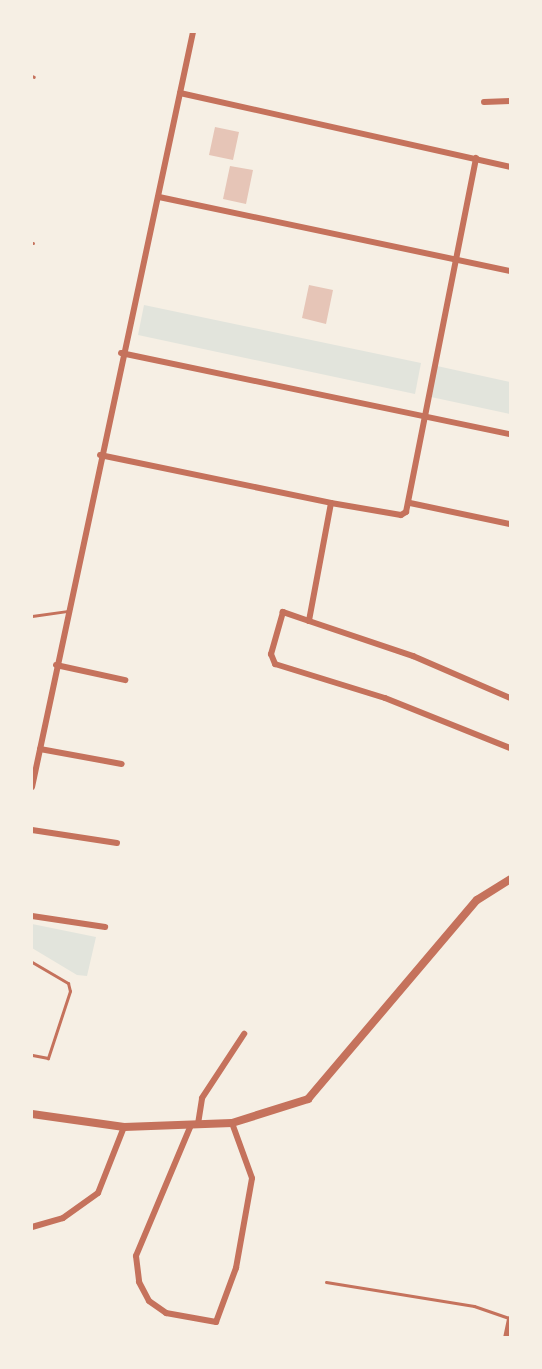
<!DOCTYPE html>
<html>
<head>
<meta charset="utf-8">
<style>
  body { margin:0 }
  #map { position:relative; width:542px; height:1369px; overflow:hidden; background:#f6efe4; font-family:Lora,serif }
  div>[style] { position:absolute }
  .green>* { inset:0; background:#e2e4dc }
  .building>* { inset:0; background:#e6c5b7 }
  .service>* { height:3px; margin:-1.5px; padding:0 1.5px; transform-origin:1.5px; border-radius:1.5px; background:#c5725c }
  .minor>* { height:6px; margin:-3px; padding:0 3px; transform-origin:3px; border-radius:3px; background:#c5725c }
  .tertiary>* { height:8px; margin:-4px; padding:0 4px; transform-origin:4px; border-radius:4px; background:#c5725c }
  span { translate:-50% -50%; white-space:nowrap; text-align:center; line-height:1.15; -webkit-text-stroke:6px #f6efe4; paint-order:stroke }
  .frame { position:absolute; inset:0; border:33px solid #f6efe4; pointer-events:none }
</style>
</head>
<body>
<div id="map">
  <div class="green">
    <i style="clip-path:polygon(144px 305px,421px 363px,415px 394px,138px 335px)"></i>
    <i style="clip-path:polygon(437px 366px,510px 382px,510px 414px,431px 397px)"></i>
    <i style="clip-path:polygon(32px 924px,96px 937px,87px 976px,77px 975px,32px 948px)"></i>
  </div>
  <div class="building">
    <i style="clip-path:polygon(215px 127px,239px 132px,233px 160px,209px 155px)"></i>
    <i style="clip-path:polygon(230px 166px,253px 170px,246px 204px,223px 199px)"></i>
    <i style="clip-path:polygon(309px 285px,333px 290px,326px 324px,302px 318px)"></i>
  </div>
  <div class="service">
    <i style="left:32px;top:76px;width:2px;rotate:27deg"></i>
    <i style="left:32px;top:243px;width:1px"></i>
    <i style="left:32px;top:616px;width:35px;rotate:-8deg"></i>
    <i style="left:32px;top:962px;width:42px;rotate:30.3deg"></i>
    <i style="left:68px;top:983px;width:8px;rotate:76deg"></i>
    <i style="left:70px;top:991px;width:71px;rotate:108.2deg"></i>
    <i style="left:48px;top:1058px;width:16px;rotate:-169deg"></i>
    <i style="left:326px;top:1282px;width:150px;rotate:9.2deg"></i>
    <i style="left:474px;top:1306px;width:36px;rotate:19deg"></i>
  </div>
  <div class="minor">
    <i style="left:180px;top:93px;width:338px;rotate:12.6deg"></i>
    <i style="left:484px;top:102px;width:26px;rotate:-2deg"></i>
    <i style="left:159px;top:197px;width:359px;rotate:11.9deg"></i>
    <i style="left:121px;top:353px;width:397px;rotate:11.8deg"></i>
    <i style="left:100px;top:455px;width:236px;rotate:11.7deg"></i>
    <i style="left:331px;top:503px;width:71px;rotate:9.7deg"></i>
    <i style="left:401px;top:515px;width:6px;rotate:-31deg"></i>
    <i style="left:406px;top:512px;width:361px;rotate:-78.8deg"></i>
    <i style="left:331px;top:503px;width:120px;rotate:100.6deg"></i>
    <i style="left:309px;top:621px;width:28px;rotate:-161deg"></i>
    <i style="left:283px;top:612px;width:44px;rotate:105.9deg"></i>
    <i style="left:271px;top:654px;width:11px;rotate:68deg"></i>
    <i style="left:275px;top:664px;width:115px;rotate:17.2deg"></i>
    <i style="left:385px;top:698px;width:135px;rotate:21.8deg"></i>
    <i style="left:410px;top:503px;width:102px;rotate:11.9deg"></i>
    <i style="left:309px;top:621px;width:110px;rotate:18.6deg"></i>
    <i style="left:413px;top:656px;width:106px;rotate:23.4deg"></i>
    <i style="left:56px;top:665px;width:71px;rotate:12.3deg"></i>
    <i style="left:40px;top:749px;width:83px;rotate:10.4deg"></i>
    <i style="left:32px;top:787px;width:772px;rotate:-77.96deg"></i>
    <i style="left:32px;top:830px;width:86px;rotate:8.7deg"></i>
    <i style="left:32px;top:916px;width:74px;rotate:8.6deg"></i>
    <i style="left:198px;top:1124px;width:26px;rotate:-81deg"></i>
    <i style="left:202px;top:1098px;width:77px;rotate:-56.7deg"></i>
    <i style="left:191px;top:1125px;width:142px;rotate:112.8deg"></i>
    <i style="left:136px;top:1256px;width:26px;rotate:83deg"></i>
    <i style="left:139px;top:1282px;width:21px;rotate:62deg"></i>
    <i style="left:149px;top:1301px;width:21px;rotate:35deg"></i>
    <i style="left:166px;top:1313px;width:51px;rotate:10.2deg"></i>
    <i style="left:216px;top:1322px;width:58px;rotate:-69.7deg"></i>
    <i style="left:236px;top:1268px;width:91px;rotate:-79.9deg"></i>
    <i style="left:252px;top:1178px;width:59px;rotate:-110deg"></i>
    <i style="left:32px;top:1227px;width:32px;rotate:-16deg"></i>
    <i style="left:63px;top:1218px;width:43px;rotate:-35.5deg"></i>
    <i style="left:98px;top:1193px;width:71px;rotate:-68.5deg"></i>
    <i style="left:506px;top:1338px;width:19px;rotate:-78deg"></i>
  </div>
  <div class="tertiary">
    <i style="left:32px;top:1114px;width:93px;rotate:8deg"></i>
    <i style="left:124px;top:1127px;width:108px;rotate:-2.1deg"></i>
    <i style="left:232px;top:1123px;width:80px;rotate:-17.5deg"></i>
    <i style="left:308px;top:1099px;width:261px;rotate:-49.7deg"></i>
    <i style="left:477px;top:900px;width:39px;rotate:-32deg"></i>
  </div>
  <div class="frame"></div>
</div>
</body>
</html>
